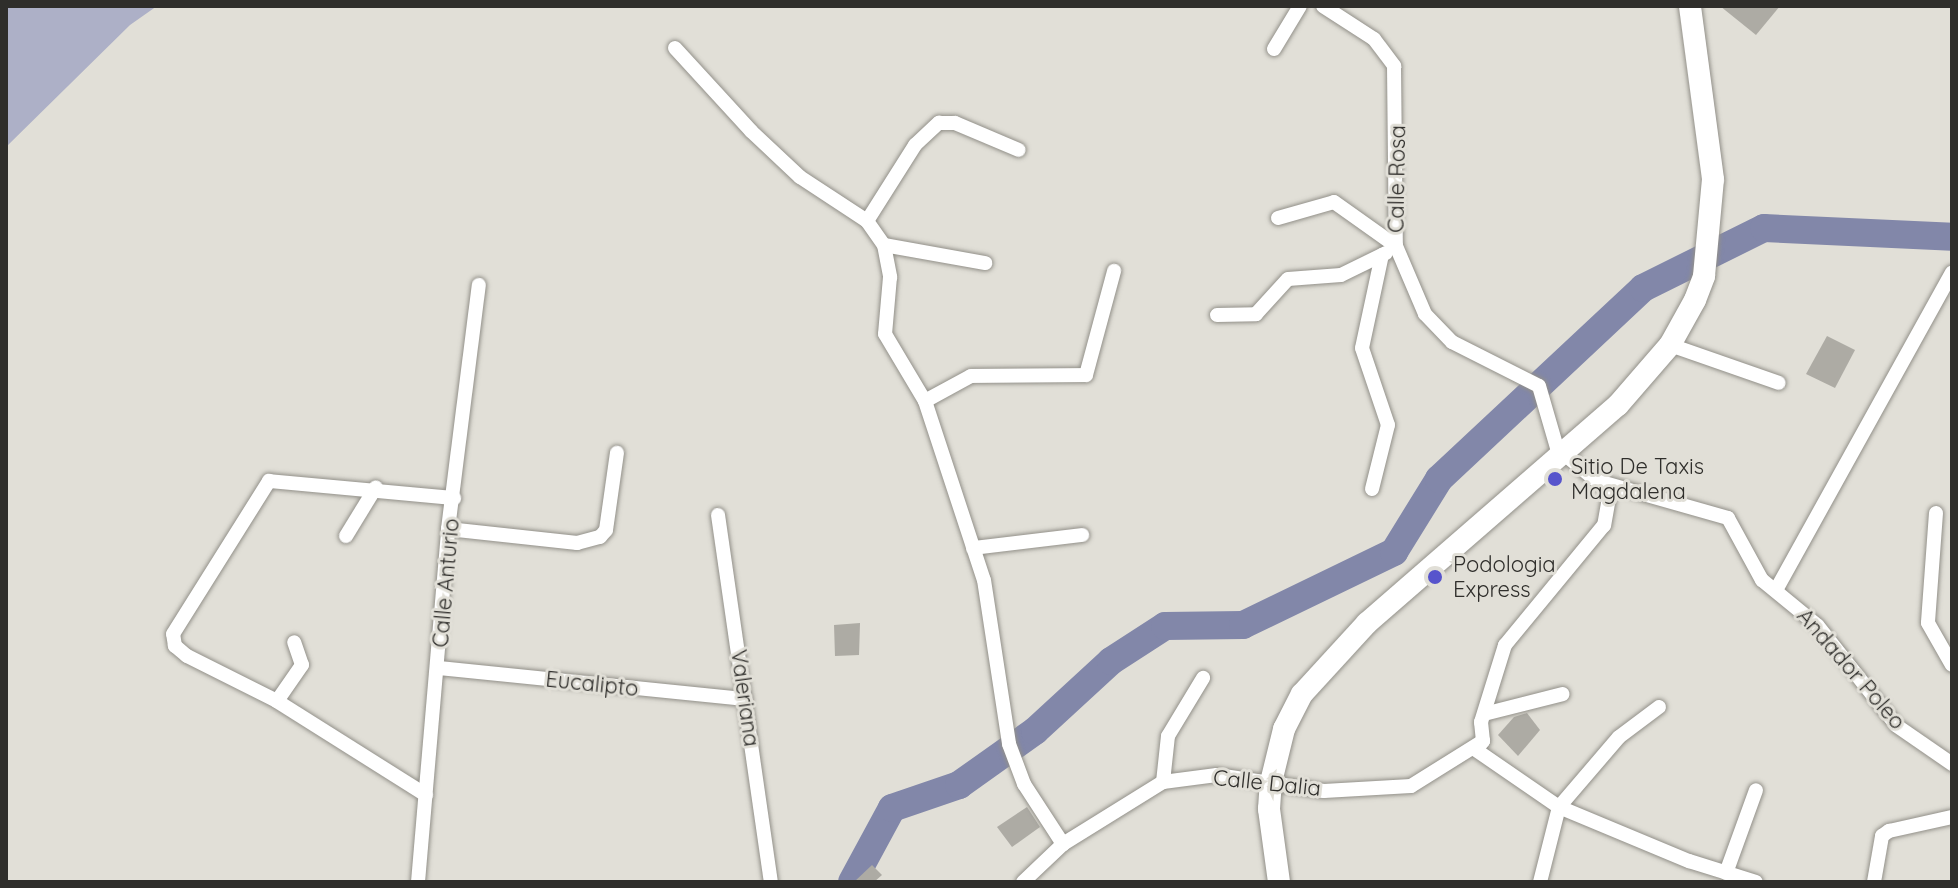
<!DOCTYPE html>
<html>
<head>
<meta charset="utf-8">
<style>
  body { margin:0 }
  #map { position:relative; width:1958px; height:888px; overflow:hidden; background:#e1dfd7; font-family:Quicksand,sans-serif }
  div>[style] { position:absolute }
  .green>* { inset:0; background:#adb0c7 }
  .river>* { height:28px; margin:-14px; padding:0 14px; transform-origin:14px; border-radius:14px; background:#8287a9 }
  .building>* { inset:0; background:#adaba4 }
  .roads { filter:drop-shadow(0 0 2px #929089) drop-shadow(0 0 2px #929089) }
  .street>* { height:14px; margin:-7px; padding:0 7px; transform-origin:7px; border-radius:7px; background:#fff }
  .primary>* { height:22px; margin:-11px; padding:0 11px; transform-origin:11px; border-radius:11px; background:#fff }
  .dots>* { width:22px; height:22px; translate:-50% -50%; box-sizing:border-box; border:4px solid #e1dfd7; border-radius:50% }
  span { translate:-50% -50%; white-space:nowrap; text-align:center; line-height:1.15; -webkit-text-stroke:6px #e1dfd7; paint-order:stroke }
  .street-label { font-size:22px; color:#2f2e2b }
  .poi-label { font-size:22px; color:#2f2e2b }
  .left { translate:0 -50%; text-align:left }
  .frame { position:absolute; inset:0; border:8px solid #2f2e2b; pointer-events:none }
</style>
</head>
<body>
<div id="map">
  <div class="green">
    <i style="clip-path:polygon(6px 6px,157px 6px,130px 25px,6px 147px)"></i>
  </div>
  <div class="river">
    <i style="left:852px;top:882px;width:84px;rotate:-61.6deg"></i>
    <i style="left:892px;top:808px;width:71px;rotate:-18.9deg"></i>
    <i style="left:959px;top:785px;width:93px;rotate:-35.4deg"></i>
    <i style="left:1035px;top:731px;width:103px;rotate:-42.6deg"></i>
    <i style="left:1111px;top:661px;width:64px;rotate:-32.9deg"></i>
    <i style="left:1165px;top:626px;width:78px;rotate:-0.7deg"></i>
    <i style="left:1243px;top:625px;width:168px;rotate:-25.8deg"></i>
    <i style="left:1394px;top:552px;width:86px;rotate:-58.3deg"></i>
    <i style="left:1439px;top:479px;width:279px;rotate:-43.1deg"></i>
    <i style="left:1643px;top:288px;width:135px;rotate:-26.4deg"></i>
    <i style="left:1764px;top:228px;width:188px;rotate:2.7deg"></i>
  </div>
  <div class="building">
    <i style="clip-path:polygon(1720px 6px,1780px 6px,1756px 35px)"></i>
    <i style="clip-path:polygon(1827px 336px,1855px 350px,1835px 388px,1806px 374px)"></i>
    <i style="clip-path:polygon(860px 623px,859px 655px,835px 656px,834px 625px)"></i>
    <i style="clip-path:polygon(1527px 713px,1540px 730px,1518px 756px,1498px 735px,1514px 717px)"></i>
    <i style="clip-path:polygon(1027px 807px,1040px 827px,1012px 847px,997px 827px)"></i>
    <i style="clip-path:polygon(872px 865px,882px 875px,874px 882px,854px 882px)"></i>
  </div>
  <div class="roads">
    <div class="street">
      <i style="left:1323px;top:6px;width:61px;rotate:32.9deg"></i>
      <i style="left:1374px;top:39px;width:34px;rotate:53deg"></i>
      <i style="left:1394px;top:66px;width:180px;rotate:89.4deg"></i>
      <i style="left:1396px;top:246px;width:74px;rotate:66.9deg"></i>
      <i style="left:1425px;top:314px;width:39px;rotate:46deg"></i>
      <i style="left:1452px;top:342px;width:97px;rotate:26.8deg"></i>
      <i style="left:1539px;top:386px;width:65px;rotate:73.8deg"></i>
      <i style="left:1557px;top:448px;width:69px;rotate:39.7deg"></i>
      <i style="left:1610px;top:492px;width:34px;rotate:100deg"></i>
      <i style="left:1604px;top:525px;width:156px;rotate:129.5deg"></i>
      <i style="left:1505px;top:645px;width:81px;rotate:107.3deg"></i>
      <i style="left:1481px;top:722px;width:19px;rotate:84deg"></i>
      <i style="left:675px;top:48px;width:113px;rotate:47.5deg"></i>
      <i style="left:751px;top:131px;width:67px;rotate:43.2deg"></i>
      <i style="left:800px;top:177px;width:80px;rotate:33.3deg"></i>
      <i style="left:867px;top:221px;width:29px;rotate:55deg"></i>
      <i style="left:884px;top:245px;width:33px;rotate:79deg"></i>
      <i style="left:890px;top:277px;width:57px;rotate:95deg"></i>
      <i style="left:885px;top:334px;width:78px;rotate:59.2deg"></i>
      <i style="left:925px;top:401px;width:188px;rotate:71.8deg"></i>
      <i style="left:984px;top:580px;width:166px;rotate:81.3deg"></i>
      <i style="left:1009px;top:744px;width:43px;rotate:69.4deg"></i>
      <i style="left:1024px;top:784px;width:72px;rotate:57deg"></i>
      <i style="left:1274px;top:49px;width:50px;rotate:-58.8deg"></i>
      <i style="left:1278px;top:218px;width:58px;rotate:-15.9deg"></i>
      <i style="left:1334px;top:202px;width:76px;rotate:35.4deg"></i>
      <i style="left:867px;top:221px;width:90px;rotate:-57.7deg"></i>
      <i style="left:915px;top:145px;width:33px;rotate:-43deg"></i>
      <i style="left:939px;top:123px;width:16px"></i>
      <i style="left:955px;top:123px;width:69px;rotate:22.9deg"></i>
      <i style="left:884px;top:245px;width:103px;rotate:10.1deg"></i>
      <i style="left:1217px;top:315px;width:39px;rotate:-1deg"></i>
      <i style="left:1256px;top:314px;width:47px;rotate:-47.6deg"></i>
      <i style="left:1288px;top:279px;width:53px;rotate:-4.3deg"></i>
      <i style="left:1341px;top:275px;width:50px;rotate:-26.1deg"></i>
      <i style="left:1670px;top:345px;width:115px;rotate:19.2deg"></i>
      <i style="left:925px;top:401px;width:52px;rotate:-28.5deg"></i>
      <i style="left:971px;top:376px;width:115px;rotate:-0.5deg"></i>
      <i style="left:1086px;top:375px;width:108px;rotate:-74.9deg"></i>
      <i style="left:1601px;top:482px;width:132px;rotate:15.8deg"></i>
      <i style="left:1728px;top:518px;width:71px;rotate:61.3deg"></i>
      <i style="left:1762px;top:580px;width:72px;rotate:39.4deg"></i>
      <i style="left:1818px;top:626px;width:127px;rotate:51.7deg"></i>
      <i style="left:1897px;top:726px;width:67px;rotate:34.6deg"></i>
      <i style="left:1372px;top:489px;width:66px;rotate:-76deg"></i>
      <i style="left:1388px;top:425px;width:81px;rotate:-108.7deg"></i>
      <i style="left:1362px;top:348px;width:95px;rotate:-77.9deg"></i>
      <i style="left:1936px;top:513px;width:110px;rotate:94.2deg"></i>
      <i style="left:1928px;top:623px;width:48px;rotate:60.3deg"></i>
      <i style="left:718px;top:515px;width:371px;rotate:81.8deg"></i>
      <i style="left:448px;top:529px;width:130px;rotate:6.2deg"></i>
      <i style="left:577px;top:543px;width:24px;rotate:-15deg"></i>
      <i style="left:600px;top:537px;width:9px;rotate:-49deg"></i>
      <i style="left:606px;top:530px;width:78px;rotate:-81.9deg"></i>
      <i style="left:346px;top:536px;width:57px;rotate:-58.5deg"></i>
      <i style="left:973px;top:548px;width:110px;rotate:-6.8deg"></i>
      <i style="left:1776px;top:590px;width:363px;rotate:-61deg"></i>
      <i style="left:439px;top:668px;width:308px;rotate:5.8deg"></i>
      <i style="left:277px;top:701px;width:44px;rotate:-55.2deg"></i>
      <i style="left:302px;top:665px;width:24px;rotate:-109deg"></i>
      <i style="left:1484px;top:714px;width:81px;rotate:-14.2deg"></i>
      <i style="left:1483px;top:741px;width:11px;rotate:128deg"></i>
      <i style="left:1476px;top:750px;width:101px;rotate:34.5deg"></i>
      <i style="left:1559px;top:807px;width:141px;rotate:22.6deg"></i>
      <i style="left:1689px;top:861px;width:70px;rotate:17.4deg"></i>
      <i style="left:1163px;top:782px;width:46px;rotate:-83.8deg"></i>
      <i style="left:1168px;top:736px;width:68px;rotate:-58.9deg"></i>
      <i style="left:426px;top:795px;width:176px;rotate:-147.8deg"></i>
      <i style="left:277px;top:701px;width:101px;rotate:-153.4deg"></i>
      <i style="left:187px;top:656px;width:16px;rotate:-140deg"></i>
      <i style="left:175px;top:646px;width:12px;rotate:-99deg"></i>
      <i style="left:173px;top:634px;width:181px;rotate:-57.9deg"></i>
      <i style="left:269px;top:481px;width:186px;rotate:5.3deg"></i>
      <i style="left:1726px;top:873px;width:88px;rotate:-70.1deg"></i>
      <i style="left:418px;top:882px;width:354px;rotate:-85.1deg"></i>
      <i style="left:448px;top:529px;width:246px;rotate:-82.8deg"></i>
      <i style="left:1023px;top:882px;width:55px;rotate:-43.5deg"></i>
      <i style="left:1063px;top:844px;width:118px;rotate:-31.8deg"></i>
      <i style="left:1163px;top:782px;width:54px;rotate:-7.4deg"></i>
      <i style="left:1217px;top:775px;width:108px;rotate:8.5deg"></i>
      <i style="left:1324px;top:791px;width:87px;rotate:-3.3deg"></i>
      <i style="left:1411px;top:786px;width:85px;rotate:-32deg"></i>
      <i style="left:1540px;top:882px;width:77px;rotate:-75.8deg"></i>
      <i style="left:1559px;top:807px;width:92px;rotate:-49.4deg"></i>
      <i style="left:1619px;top:737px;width:50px;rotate:-36.9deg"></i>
      <i style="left:1874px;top:882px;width:47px;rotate:-80.1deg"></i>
      <i style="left:1882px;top:836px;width:9px;rotate:-36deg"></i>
      <i style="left:1889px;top:831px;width:65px;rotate:-12.5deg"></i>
    </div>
    <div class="primary">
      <i style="left:1279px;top:882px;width:74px;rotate:-97.8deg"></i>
      <i style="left:1269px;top:809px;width:27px;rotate:-86deg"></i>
      <i style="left:1271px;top:782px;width:55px;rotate:-76.2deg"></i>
      <i style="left:1284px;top:729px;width:39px;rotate:-63deg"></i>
      <i style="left:1302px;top:694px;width:96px;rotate:-47.5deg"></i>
      <i style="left:1367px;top:623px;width:332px;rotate:-41deg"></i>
      <i style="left:1618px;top:405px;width:79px;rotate:-49.1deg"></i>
      <i style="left:1670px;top:345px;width:51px;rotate:-60.9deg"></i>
      <i style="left:1695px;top:300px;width:26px;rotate:-69deg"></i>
      <i style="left:1704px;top:276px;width:97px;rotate:-84.7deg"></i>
      <i style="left:1713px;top:179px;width:175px;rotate:-97.6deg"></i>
    </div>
  </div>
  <div class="dots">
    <i style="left:1555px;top:479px;background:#5754cc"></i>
    <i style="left:1435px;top:577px;background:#5754cc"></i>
  </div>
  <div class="street-label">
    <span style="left:1397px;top:179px;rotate:-89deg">Calle Rosa</span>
    <span style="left:446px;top:583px;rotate:-85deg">Calle Anturio</span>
    <span style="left:1851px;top:669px;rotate:49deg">Andador Poleo</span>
    <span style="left:592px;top:684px;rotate:6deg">Eucalipto</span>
    <span style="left:745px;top:698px;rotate:82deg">Valeriana</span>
    <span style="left:1267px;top:783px;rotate:6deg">Calle Dalia</span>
  </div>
  <div class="poi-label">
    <span class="left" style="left:1571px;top:479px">Sitio De Taxis<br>Magdalena</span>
    <span class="left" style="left:1453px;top:577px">Podologia<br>Express</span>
  </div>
  <div class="frame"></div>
</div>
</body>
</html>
